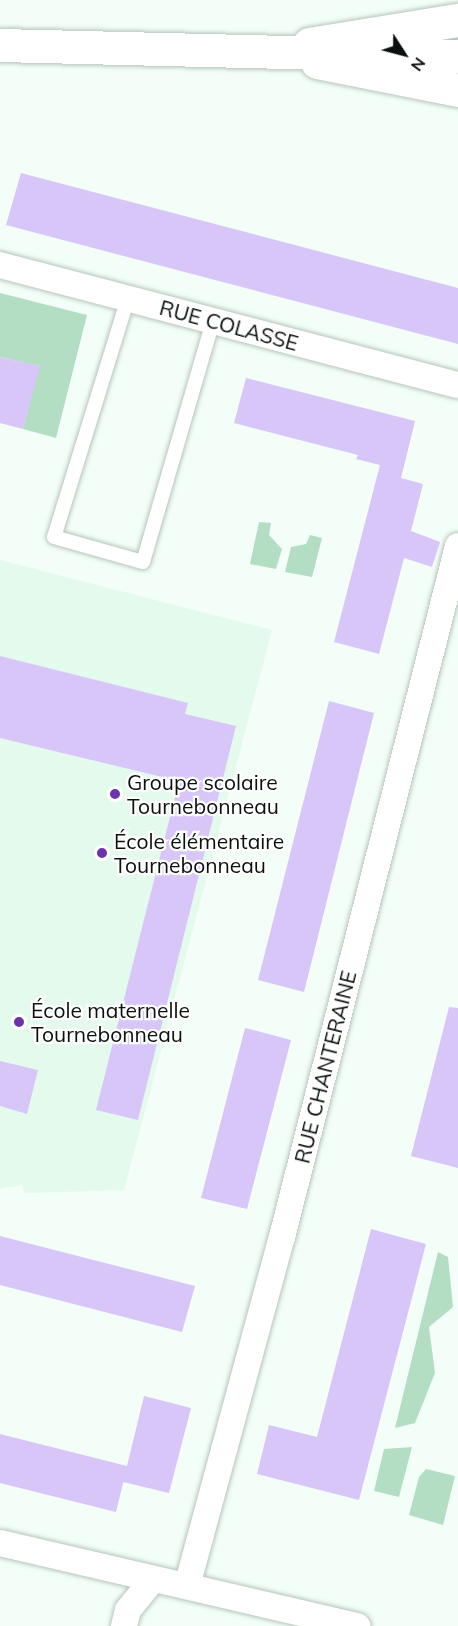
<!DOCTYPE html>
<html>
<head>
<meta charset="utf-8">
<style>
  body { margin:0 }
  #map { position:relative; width:458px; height:1626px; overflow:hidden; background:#f2fef7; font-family:Mulish,sans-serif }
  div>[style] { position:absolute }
  .built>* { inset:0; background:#e4faec }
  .green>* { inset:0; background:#b3dec4 }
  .building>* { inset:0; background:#d8c6f9 }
  .roads { filter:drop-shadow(0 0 2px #b7c5bc) drop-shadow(0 0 2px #b7c5bc) }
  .service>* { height:14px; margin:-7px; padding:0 7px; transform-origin:7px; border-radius:7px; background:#fff }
  .minor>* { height:26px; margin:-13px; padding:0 13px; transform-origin:13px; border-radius:13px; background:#fff }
  .tertiary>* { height:33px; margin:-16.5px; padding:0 16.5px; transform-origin:16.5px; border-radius:16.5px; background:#fff }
  .secondary>* { height:33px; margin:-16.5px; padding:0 16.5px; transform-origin:16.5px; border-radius:16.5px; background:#fff }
  .dots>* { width:16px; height:16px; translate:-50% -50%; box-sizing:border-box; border:3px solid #fff; border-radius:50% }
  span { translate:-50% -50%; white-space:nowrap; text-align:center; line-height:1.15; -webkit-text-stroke:4.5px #fff; paint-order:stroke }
  .street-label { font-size:21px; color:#0b100d }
  .poi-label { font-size:21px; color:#0b100d }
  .left { translate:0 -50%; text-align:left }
  .north { position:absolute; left:374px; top:24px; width:60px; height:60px; -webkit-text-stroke:4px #fff; paint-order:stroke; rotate:126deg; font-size:16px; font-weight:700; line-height:24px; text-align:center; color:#0b100d }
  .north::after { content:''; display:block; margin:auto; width:21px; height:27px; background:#0b100d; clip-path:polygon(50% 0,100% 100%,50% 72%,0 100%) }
</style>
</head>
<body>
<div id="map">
  <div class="built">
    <i style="clip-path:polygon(0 560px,272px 630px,124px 1190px,24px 1193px,22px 1185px,0 1189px)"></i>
  </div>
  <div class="green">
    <i style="clip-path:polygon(0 293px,87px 315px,56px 438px,23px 429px,39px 366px,0 357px)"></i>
    <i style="clip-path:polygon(259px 522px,271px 523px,269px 535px,282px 549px,276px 569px,250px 564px)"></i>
    <i style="clip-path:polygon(310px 535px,322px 538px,312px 577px,285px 572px,291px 547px,306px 544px)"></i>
    <i style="clip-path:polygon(438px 1252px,448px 1257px,453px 1307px,429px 1327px,435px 1373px,415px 1423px,395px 1428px)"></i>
    <i style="clip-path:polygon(412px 1447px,399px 1497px,374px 1491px,384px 1449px)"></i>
    <i style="clip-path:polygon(426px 1469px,455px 1476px,443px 1525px,409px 1515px,419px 1477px)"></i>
  </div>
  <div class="building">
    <i style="clip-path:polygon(21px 173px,458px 288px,458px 344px,6px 225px)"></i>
    <i style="clip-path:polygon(0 357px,40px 366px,23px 429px,0 423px)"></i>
    <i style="clip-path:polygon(246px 378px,415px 421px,401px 478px,423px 484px,411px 531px,440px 542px,432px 567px,404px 558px,379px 654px,334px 642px,380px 465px,356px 459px,358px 455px,234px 423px)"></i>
    <i style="clip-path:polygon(0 656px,188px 703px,185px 714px,236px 726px,138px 1120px,96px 1110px,179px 781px,0 738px)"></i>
    <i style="clip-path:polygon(329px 701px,374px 713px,304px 992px,258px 980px)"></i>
    <i style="clip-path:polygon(449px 1007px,458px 1008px,458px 1168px,411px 1156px)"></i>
    <i style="clip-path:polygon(245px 1028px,291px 1040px,247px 1209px,201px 1198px)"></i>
    <i style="clip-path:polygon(0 1061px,38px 1070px,27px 1114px,0 1106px)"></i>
    <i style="clip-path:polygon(371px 1229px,426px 1244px,359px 1500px,257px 1474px,269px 1425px,317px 1437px)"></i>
    <i style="clip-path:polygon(0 1236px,195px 1286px,182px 1332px,0 1285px)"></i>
    <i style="clip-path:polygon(144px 1396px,191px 1408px,169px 1493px,123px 1482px,125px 1475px,116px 1512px,0 1483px,0 1434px,127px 1466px)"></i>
  </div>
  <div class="roads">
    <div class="service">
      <i style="left:128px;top:298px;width:250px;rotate:107.2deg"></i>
      <i style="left:54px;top:537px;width:92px;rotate:15.7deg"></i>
      <i style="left:143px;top:562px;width:251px;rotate:-73.8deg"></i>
    </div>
    <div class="minor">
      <i style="left:0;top:265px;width:473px;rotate:14.7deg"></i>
      <i style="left:0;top:1543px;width:367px;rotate:13.1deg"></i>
      <i style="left:187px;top:1586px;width:362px;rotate:-74.8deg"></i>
      <i style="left:282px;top:1237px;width:713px;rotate:-75.71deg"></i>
      <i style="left:124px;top:1626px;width:16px;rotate:-76deg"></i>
      <i style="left:128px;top:1610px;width:40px;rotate:-51deg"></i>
    </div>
    <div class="tertiary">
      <i style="left:309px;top:44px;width:151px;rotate:-9.2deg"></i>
      <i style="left:317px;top:62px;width:144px;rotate:11.2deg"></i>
    </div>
    <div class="secondary">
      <i style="left:0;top:45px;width:458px;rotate:1.4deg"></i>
    </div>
  </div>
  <div class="dots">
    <i style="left:115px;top:794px;background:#6b34ab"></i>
    <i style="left:102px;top:853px;background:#6b34ab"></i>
    <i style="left:19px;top:1022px;background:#6b34ab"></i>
  </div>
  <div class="street-label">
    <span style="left:229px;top:325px;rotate:15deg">RUE COLASSE</span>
    <span style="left:325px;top:1067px;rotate:-76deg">RUE CHANTERAINE</span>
  </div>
  <div class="poi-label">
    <span class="left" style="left:127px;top:794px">Groupe scolaire<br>Tournebonneau</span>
    <span class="left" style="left:114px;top:853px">École élémentaire<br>Tournebonneau</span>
    <span class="left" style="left:31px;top:1022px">École maternelle<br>Tournebonneau</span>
  </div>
  <div class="north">N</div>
</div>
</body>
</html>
